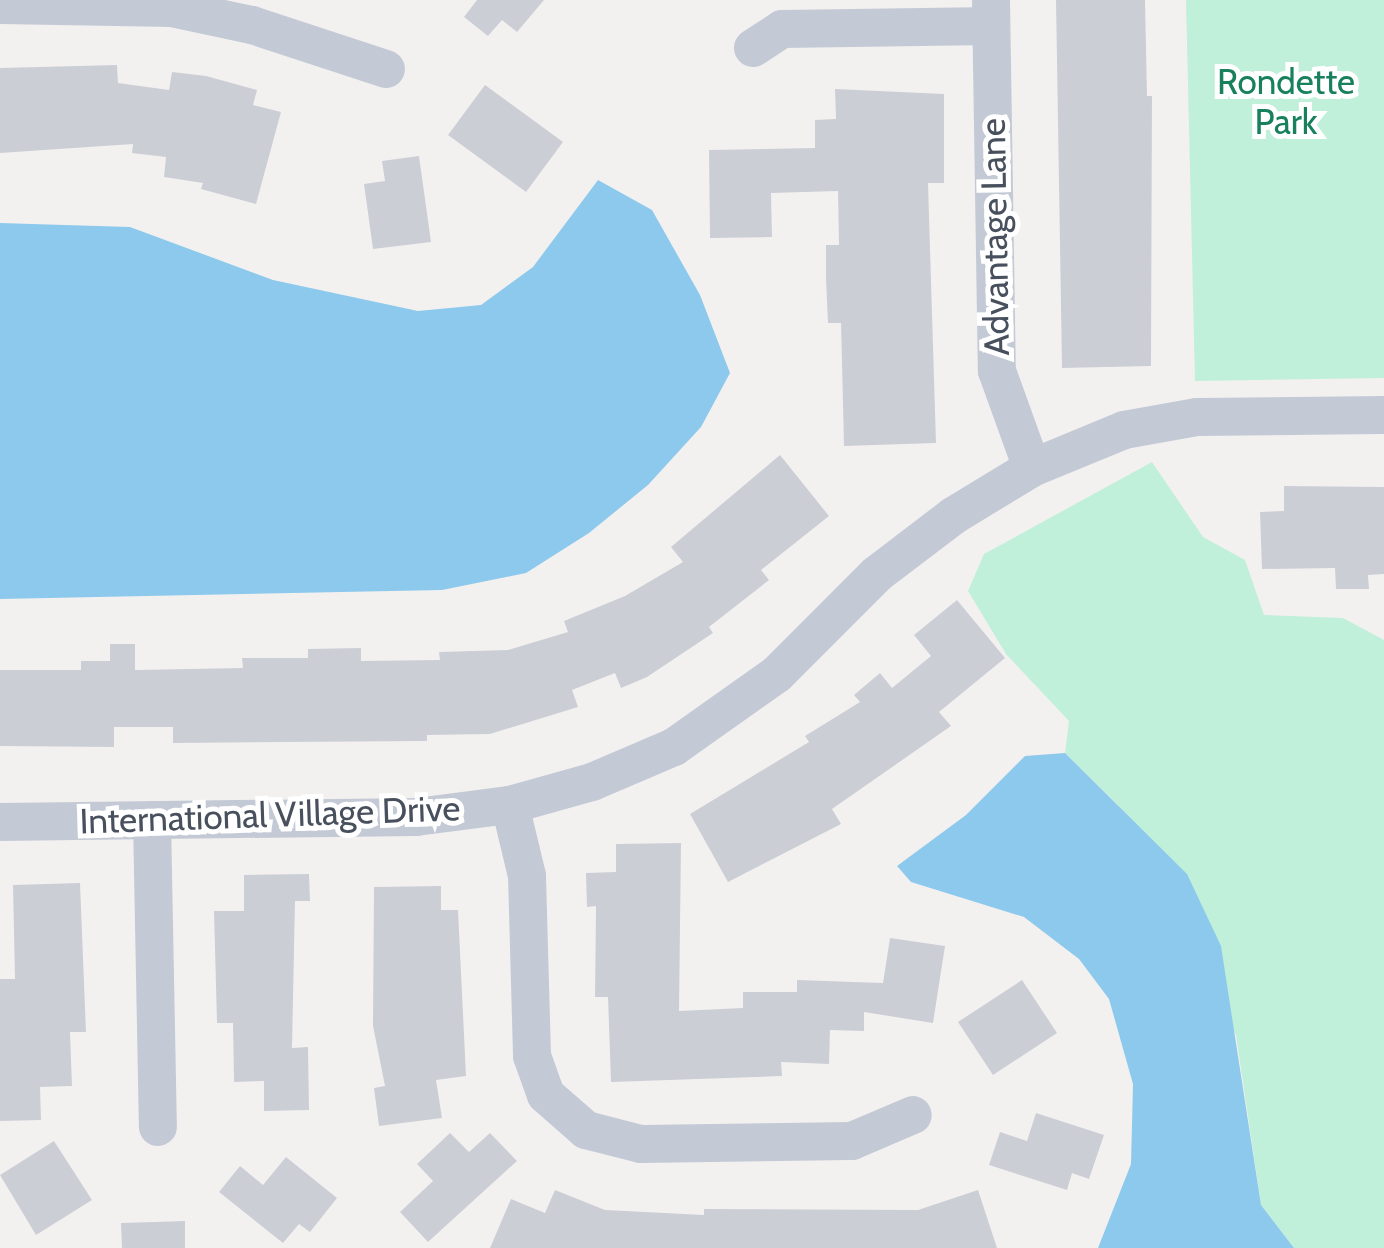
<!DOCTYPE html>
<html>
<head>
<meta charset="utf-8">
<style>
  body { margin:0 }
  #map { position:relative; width:1384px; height:1248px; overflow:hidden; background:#f3f1f0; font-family:Cabin,sans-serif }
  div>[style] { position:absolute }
  .green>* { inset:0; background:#c0efda }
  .water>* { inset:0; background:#8dc9ec }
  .building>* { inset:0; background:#ccced6 }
  .minor>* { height:38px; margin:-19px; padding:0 19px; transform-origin:19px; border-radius:19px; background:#c4cad5 }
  span { translate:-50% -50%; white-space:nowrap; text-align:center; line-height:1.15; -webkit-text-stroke:10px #fff; paint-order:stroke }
  .park-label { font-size:35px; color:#18805c }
  .street-label { font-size:35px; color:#48505e }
</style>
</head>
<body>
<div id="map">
  <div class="green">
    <i style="clip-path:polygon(1186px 0,1384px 0,1384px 378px,1195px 381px)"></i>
    <i style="clip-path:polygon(1152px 462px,1203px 537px,1245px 560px,1264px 615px,1343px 618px,1384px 640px,1384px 1248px,1294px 1248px,1261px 1205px,1236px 1035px,1118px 805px,1065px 753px,1069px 721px,1006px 654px,968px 591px,984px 554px)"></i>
  </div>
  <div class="water">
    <i style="clip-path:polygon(598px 180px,652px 210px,700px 295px,730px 373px,701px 427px,648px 485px,589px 533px,526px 573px,442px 590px,0 599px,0 223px,130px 227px,273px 280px,418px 311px,481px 305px,533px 267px)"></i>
    <i style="clip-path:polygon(1065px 753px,1187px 874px,1221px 946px,1261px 1205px,1294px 1248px,1098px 1248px,1131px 1164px,1133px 1084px,1109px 999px,1079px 959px,1024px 917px,911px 882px,897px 866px,966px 815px,1025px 756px)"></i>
  </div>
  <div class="building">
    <i style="clip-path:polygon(477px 0,544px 0,517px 32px,502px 20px,488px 36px,464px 17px)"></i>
    <i style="clip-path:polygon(1056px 0,1145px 0,1147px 96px,1152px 96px,1151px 366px,1062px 368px)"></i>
    <i style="clip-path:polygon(117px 65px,118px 83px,169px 90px,172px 72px,206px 76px,257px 90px,253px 105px,281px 112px,256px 204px,201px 189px,203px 183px,164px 177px,166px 157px,132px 153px,133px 144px,0 153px,0 68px)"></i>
    <i style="clip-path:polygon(485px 85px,563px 142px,526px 192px,448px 135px)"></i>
    <i style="clip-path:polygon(835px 89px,944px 94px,944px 183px,928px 183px,936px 443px,844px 446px,841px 323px,828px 323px,826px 279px,826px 245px,839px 245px,838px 191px,771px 193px,772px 237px,710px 238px,709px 150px,815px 148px,815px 120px,836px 119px)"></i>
    <i style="clip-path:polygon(419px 156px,431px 242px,373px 249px,364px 184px,385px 181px,382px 161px)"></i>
    <i style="clip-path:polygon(780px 455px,829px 516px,761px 570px,769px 580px,709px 627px,713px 633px,647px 677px,621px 688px,615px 673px,572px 690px,578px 707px,490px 734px,427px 735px,427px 741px,173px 743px,173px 727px,114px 727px,114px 747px,0 746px,0 670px,81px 670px,81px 661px,110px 661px,110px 644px,135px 644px,135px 670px,243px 668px,242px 658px,308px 658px,308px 649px,361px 648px,361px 661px,440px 660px,439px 652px,508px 650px,568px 632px,564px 621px,625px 596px,683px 562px,671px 547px)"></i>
    <i style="clip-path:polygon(1284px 486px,1384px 487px,1384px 574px,1368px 575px,1369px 589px,1336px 589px,1335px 568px,1262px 569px,1260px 512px,1284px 511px)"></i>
    <i style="clip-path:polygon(957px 600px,1005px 658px,939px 712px,951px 726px,832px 809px,841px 824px,728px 882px,690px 814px,809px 742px,805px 736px,860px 702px,854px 695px,880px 673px,892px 688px,931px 656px,914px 635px)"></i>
    <i style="clip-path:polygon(681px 843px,679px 1011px,743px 1008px,743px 992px,797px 992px,797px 980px,883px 983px,890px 938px,945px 946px,933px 1023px,864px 1012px,864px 1031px,830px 1030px,829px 1064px,781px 1062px,782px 1076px,611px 1082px,608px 997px,595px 997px,596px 906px,587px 907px,586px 873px,616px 872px,616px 844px)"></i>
    <i style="clip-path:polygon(309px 874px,310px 901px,295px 901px,292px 1048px,308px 1047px,309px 1110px,264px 1111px,264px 1081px,234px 1082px,233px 1023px,217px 1023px,214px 911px,244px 911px,244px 875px)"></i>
    <i style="clip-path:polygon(80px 883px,86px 1032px,70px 1032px,72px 1086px,40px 1087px,41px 1120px,0 1121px,0 979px,15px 979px,13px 885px)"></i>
    <i style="clip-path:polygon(441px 886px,441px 910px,458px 910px,466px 1076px,436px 1080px,442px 1118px,379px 1126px,374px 1088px,385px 1086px,373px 1026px,374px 887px)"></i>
    <i style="clip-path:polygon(1022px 980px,1057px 1033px,993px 1075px,958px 1022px)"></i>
    <i style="clip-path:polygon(1036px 1113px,1104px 1135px,1089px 1179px,1072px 1173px,1067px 1190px,989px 1165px,1000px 1132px,1027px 1141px)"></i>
    <i style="clip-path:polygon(450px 1133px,469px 1152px,490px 1133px,517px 1161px,428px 1242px,400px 1212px,433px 1181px,417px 1164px)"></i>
    <i style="clip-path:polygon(54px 1141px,92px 1200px,36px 1235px,0 1175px)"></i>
    <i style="clip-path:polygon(286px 1157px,337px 1198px,310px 1232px,299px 1224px,283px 1243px,219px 1192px,240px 1166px,263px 1185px)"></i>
    <i style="clip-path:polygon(555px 1190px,605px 1210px,704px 1215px,704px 1209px,918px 1210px,978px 1190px,997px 1248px,490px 1248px,511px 1199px,545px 1213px)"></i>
    <i style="clip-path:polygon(185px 1221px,185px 1248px,122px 1248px,121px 1223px)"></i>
  </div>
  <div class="minor">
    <i style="left:991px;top:0;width:371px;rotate:89.1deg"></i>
    <i style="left:997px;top:371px;width:103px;rotate:70.2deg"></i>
    <i style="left:0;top:5px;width:171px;rotate:1deg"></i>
    <i style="left:171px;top:8px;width:83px;rotate:11.9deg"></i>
    <i style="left:252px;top:25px;width:141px;rotate:18.2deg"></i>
    <i style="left:753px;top:48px;width:35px;rotate:-33deg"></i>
    <i style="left:782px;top:29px;width:209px;rotate:-0.8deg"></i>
    <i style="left:510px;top:805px;width:73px;rotate:76.5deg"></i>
    <i style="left:527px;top:876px;width:180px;rotate:88.4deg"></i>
    <i style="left:532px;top:1056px;width:41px;rotate:70.3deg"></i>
    <i style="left:546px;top:1095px;width:53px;rotate:41.2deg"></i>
    <i style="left:586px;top:1130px;width:57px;rotate:14.3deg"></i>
    <i style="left:641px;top:1144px;width:211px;rotate:-0.8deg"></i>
    <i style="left:852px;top:1141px;width:66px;rotate:-23.1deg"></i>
    <i style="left:152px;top:820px;width:307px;rotate:88.9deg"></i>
    <i style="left:0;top:822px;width:416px;rotate:-0.7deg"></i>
    <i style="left:416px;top:817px;width:95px;rotate:-7.3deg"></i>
    <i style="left:510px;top:805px;width:85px;rotate:-15.7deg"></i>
    <i style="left:592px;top:782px;width:89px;rotate:-23.1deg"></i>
    <i style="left:674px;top:747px;width:126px;rotate:-35.3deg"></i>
    <i style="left:777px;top:674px;width:141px;rotate:-45deg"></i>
    <i style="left:877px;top:574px;width:96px;rotate:-37.3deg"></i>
    <i style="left:953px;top:516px;width:92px;rotate:-31.3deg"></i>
    <i style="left:1032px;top:468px;width:100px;rotate:-22.4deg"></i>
    <i style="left:1124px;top:430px;width:74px;rotate:-10.1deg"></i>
    <i style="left:1197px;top:417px;width:187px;rotate:-0.6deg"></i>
  </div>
  <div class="park-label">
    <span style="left:1286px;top:102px">Rondette<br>Park</span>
  </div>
  <div class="street-label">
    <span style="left:995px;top:237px;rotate:-91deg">Advantage Lane</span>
    <span style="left:270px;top:815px;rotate:-2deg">International Village Drive</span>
  </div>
</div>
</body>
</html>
